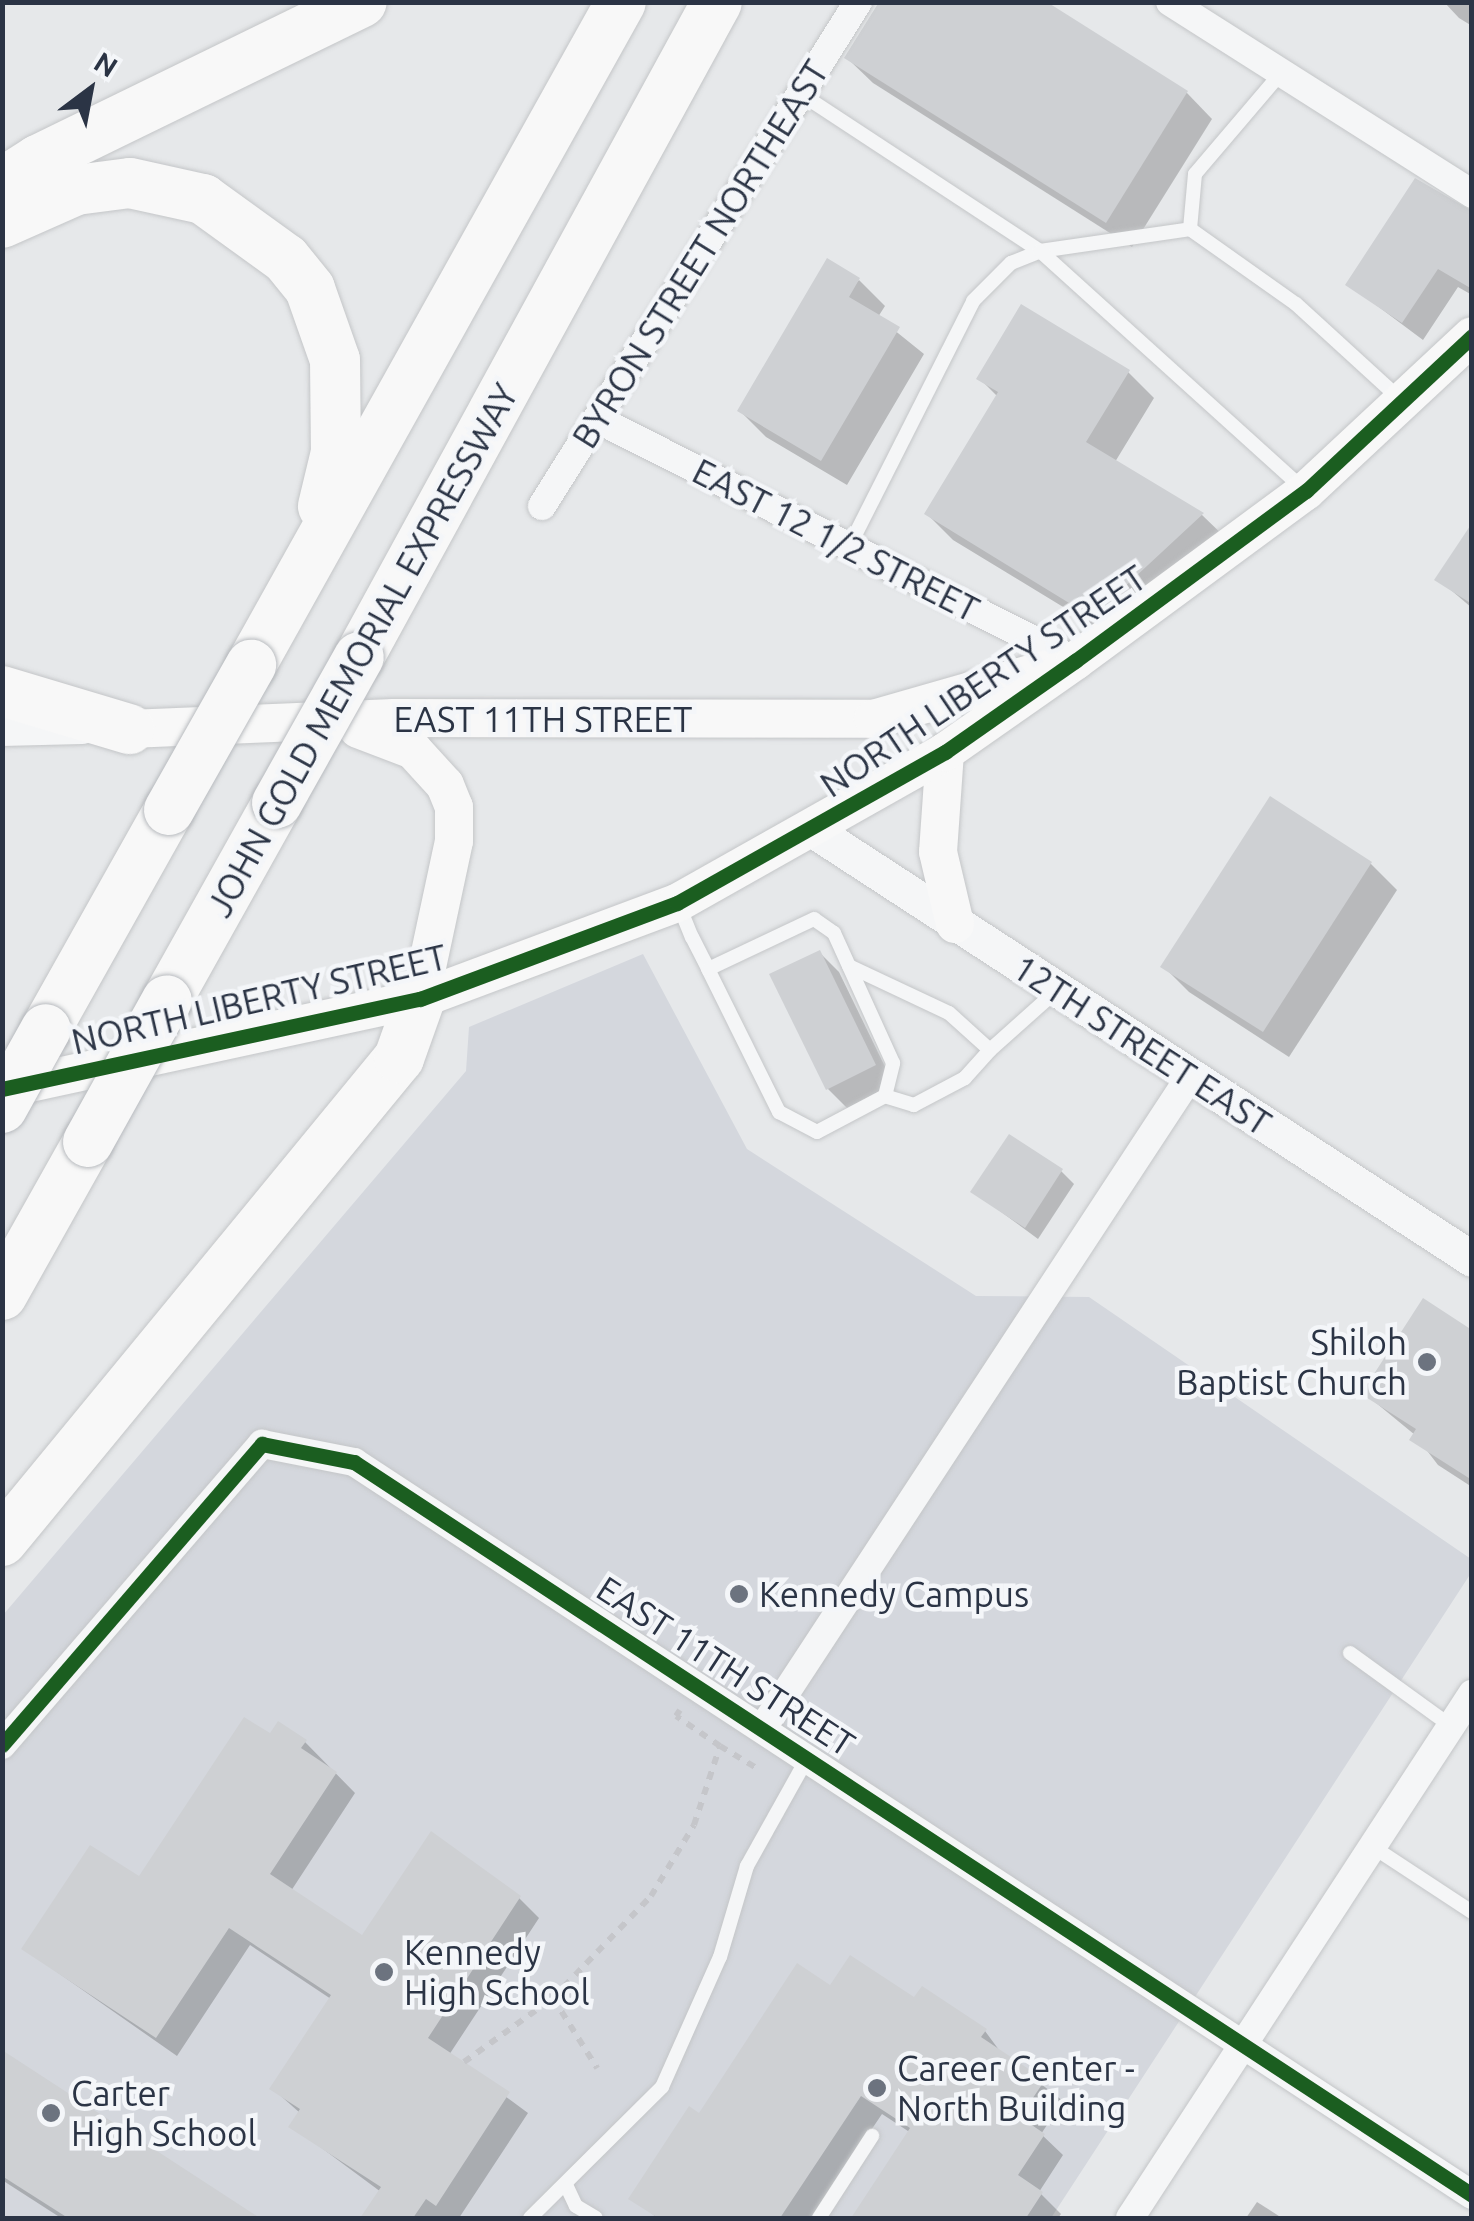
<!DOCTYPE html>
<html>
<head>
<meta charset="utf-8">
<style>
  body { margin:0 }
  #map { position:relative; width:1474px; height:2221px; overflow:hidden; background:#e6e8ea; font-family:Ubuntu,sans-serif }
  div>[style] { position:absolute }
  .built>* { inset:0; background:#d4d7dd }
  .shadow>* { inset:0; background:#0003 }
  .building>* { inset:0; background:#ced0d3 }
  .path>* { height:6px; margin-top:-3px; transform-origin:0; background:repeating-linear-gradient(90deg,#c5c6ca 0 8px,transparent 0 16px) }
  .roads { filter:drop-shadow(0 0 2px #c4c6c8) drop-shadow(0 0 2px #c4c6c8) }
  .service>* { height:14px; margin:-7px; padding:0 7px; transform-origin:7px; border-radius:7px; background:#f5f6f7 }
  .minor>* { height:28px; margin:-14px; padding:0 14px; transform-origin:14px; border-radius:14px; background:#f5f6f7 }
  .tertiary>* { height:35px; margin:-17.5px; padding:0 17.5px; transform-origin:17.5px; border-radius:17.5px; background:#f5f6f7 }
  .secondary>* { height:38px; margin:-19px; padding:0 19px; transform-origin:19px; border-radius:19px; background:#f8f8f8 }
  .motorway>* { height:50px; margin:-25px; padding:0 25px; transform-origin:25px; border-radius:25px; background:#f8f8f8 }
  .bridges { filter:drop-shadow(0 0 2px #b8bbbf) drop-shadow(0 0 2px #b8bbbf) }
  .motorway-bridge>* { height:50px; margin:-25px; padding:0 25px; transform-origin:25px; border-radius:25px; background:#f8f8f8 }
  .cycleway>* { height:15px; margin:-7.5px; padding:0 7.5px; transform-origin:7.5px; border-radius:7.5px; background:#1b5e20 }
  .dots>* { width:28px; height:28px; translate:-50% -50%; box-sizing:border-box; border:5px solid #f4f6f9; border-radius:50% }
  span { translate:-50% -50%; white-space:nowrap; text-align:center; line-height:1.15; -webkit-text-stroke:9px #f4f6f9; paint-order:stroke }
  .street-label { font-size:35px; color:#2b3445 }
  .poi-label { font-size:35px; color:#2b3445 }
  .right { translate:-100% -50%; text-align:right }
  .left { translate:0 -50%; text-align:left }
  .frame { position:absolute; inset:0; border:5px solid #2b3445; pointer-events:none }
  .north { position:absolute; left:40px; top:40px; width:100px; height:100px; -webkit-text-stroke:8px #f4f6f9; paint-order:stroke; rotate:32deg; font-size:28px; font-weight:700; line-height:40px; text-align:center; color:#2b3445 }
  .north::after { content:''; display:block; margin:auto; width:35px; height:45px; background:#2b3445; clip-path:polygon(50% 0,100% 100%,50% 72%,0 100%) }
</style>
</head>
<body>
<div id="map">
  <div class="built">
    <i style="clip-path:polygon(643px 954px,747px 1149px,976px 1296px,1089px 1297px,1471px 1559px,1471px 1573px,1051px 2218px,3px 2218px,3px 1615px,466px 1071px,469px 1027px)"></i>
  </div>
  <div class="shadow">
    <i style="clip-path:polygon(1042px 2px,1187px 93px,1212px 119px,1132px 247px,873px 83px,847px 58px)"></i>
    <i style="clip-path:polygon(1444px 2px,1472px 2px,1472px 26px,1459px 18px)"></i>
    <i style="clip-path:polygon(1472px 214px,1472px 295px,1458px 287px,1423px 340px,1348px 284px)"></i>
    <i style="clip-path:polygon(859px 280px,885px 306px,878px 317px,924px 354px,847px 485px,766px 437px,740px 411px)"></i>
    <i style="clip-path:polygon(1128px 372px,1154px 398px,1115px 462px,1202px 515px,1228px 540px,1119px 641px,953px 540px,927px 514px,998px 397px,979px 378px)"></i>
    <i style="clip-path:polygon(1472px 527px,1472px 608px,1438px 579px)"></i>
    <i style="clip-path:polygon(1271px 800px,1371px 864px,1397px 890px,1289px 1057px,1189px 992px,1163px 966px)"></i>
    <i style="clip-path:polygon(820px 953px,839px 972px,894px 1085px,847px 1108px,828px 1089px)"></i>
    <i style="clip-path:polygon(1061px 1171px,1074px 1184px,1038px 1239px,974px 1192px)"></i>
    <i style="clip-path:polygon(1472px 1333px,1472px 1487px,1438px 1465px,1415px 1435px,1364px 1393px)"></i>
    <i style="clip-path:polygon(270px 1737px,305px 1742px,355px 1793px,291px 1891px,363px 1939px,519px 1898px,539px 1918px,449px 2055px,528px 2113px,459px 2218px,363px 2218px,381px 2192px,292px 2126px,300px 2113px,273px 2089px,331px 1999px,250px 1945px,177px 2056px,24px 1949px,140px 1880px)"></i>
    <i style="clip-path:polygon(831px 1989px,915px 2001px,985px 2031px,1002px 2054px,1063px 2101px,1041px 2134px,1063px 2155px,1039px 2192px,1061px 2214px,1058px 2218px,854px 2218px,911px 2133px,882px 2114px,812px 2218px,657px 2218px,632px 2196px,700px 2116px)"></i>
    <i style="clip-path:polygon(2px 2053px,255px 2218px,61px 2218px,2px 2180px)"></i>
    <i style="clip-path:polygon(1257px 2202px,1282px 2218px,1246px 2218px)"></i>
  </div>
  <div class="building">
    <i style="clip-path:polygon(879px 2px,1047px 2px,1188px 91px,1106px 223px,844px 58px)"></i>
    <i style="clip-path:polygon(1415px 178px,1472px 211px,1472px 289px,1438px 269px,1402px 323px,1345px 285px)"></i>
    <i style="clip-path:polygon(827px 258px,860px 278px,849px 297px,900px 327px,821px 461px,737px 411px)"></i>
    <i style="clip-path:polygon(1021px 304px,1130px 370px,1086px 442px,1204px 513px,1092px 617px,924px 514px,998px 392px,976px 379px)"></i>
    <i style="clip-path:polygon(1472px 523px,1472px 604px,1434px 580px)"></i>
    <i style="clip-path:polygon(1270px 796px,1372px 862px,1263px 1032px,1160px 967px)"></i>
    <i style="clip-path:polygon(820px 950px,876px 1065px,826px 1090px,769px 974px)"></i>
    <i style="clip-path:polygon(1009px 1134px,1063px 1169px,1025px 1228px,970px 1192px)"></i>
    <i style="clip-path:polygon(1423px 1298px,1472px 1330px,1472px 1480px,1409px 1440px,1416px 1429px,1361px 1394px)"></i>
    <i style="clip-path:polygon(244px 1717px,270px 1733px,278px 1721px,307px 1740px,301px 1748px,337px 1772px,270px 1874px,362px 1935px,431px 1831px,521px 1896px,428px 2038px,510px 2092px,436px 2206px,426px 2199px,413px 2218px,360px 2218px,381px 2187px,288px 2127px,300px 2109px,269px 2089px,331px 1995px,229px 1928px,156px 2038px,21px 1949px,90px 1845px,139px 1876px)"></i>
    <i style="clip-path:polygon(850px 1955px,914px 1997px,922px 1986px,987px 2029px,981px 2037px,1045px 2080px,1020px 2117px,1045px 2134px,1018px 2175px,1043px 2192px,1026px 2218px,851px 2218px,910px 2128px,861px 2096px,780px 2218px,658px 2218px,628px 2199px,689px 2106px,699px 2113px,797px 1963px,830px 1985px)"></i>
    <i style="clip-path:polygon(2px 2050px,260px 2218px,68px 2218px,2px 2176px)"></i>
  </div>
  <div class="path">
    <i style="left:720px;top:1746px;width:47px;rotate:31deg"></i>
    <i style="left:553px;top:1998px;width:83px;rotate:57.8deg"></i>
    <i style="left:464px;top:2062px;width:110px;rotate:-35.7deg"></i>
    <i style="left:553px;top:1998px;width:141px;rotate:-46.1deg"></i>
    <i style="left:651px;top:1896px;width:83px;rotate:-58.8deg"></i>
    <i style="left:694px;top:1825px;width:83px;rotate:-71.8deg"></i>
    <i style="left:720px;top:1746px;width:53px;rotate:-145.7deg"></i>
    <i style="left:676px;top:1716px;width:7px;rotate:-56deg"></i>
  </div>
  <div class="roads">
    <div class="service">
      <i style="left:801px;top:94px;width:286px;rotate:33.3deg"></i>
      <i style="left:1040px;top:251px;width:152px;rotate:-8.3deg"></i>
      <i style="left:1190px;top:229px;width:130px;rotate:35.3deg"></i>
      <i style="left:1296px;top:304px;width:142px;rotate:42.4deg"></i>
      <i style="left:1190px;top:229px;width:55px;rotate:-84.8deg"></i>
      <i style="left:1195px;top:174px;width:133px;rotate:-49.6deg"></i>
      <i style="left:849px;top:547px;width:275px;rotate:-63.2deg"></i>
      <i style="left:973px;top:301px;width:54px;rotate:-45deg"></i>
      <i style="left:1011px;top:263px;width:31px;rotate:-22deg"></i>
      <i style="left:1040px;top:251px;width:353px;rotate:42.1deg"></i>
      <i style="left:678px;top:903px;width:37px;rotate:68deg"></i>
      <i style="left:692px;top:937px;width:36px;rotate:63deg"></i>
      <i style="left:708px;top:969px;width:160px;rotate:63.6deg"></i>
      <i style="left:779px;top:1112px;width:43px;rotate:27.8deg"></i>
      <i style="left:817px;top:1132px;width:77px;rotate:-27.9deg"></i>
      <i style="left:885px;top:1096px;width:34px;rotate:-76deg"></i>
      <i style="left:893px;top:1063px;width:143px;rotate:-114.4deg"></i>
      <i style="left:834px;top:933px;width:24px;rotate:-145deg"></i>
      <i style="left:814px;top:919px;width:117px;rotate:154.7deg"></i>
      <i style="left:849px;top:966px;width:110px;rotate:25.2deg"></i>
      <i style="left:949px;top:1013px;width:55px;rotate:42.1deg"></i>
      <i style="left:990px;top:1050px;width:38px;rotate:132deg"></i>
      <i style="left:965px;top:1078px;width:58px;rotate:152.1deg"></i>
      <i style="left:914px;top:1105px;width:30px;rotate:-163deg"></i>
      <i style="left:990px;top:1050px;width:89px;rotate:-41.8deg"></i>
      <i style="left:1350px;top:1653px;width:125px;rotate:35.9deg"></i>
      <i style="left:1373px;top:1847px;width:118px;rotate:33.3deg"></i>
      <i style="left:567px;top:2187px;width:21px;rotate:65deg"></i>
      <i style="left:576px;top:2206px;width:23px;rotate:31deg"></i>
      <i style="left:530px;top:2218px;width:186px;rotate:-44.8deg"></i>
      <i style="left:662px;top:2087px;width:142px;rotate:-66deg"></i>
      <i style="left:720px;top:1957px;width:95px;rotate:-73.5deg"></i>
      <i style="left:747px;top:1866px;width:125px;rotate:-60.8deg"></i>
      <i style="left:819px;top:2218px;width:98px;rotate:-57.1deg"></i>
    </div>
    <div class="minor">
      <i style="left:1170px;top:2px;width:358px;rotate:32.4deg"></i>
      <i style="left:597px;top:419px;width:536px;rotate:26.85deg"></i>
      <i style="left:542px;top:506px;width:595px;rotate:-57.91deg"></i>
      <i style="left:2px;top:732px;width:80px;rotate:-1.4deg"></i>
      <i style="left:764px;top:1726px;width:775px;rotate:-56.74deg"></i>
      <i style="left:2px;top:1745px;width:398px;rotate:-49.2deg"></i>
      <i style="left:262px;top:1444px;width:94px;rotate:11.1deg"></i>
      <i style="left:354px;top:1462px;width:1337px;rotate:33.25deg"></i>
      <i style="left:1130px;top:2218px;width:626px;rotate:-56.87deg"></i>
    </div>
    <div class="tertiary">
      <i style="left:813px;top:830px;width:786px;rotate:33.06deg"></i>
    </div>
    <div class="secondary">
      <i style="left:129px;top:729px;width:265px;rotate:-2.4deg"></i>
      <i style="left:394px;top:718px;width:479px;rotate:0.1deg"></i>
      <i style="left:873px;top:719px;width:178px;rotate:-16deg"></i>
      <i style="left:358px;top:729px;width:59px;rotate:20.9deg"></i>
      <i style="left:413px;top:750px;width:47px;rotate:47.6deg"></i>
      <i style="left:445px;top:785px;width:24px;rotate:68deg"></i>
      <i style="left:454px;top:807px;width:34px;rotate:90deg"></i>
      <i style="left:454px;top:841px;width:162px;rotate:102.1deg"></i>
      <i style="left:945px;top:752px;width:100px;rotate:94deg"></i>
      <i style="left:938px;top:852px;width:74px;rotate:76.7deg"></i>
      <i style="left:2px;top:1089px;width:428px;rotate:-12.2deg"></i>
      <i style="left:420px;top:999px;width:274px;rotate:-20.5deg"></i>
      <i style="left:677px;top:903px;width:308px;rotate:-29.4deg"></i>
      <i style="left:945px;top:752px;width:159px;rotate:-35deg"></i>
      <i style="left:1075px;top:661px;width:287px;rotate:-36.4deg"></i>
      <i style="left:1306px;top:491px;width:227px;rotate:-43deg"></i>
    </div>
    <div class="motorway">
      <i style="left:2px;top:183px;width:43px;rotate:-32.6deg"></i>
      <i style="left:38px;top:160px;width:360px;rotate:-26deg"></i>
      <i style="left:2px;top:223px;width:81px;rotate:-24deg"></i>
      <i style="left:76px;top:190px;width:54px;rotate:-7.4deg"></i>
      <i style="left:130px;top:183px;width:75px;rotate:12.4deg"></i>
      <i style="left:203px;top:199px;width:102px;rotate:35.9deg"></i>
      <i style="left:286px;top:259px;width:38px;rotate:51deg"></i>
      <i style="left:310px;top:289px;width:75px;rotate:70.6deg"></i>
      <i style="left:335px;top:360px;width:92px;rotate:89.4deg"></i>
      <i style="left:336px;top:452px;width:56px;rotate:103.5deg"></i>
      <i style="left:359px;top:657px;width:746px;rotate:-61.34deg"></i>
      <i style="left:251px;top:665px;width:759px;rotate:-60.84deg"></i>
      <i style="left:2px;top:691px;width:133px;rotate:16.7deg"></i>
      <i style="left:167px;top:1000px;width:226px;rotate:-60.8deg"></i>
      <i style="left:46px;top:1029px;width:251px;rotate:-60.7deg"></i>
      <i style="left:2px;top:1295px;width:176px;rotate:-60.7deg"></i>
      <i style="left:2px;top:1541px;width:625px;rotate:-50.58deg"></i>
      <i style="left:399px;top:1058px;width:63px;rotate:-70.4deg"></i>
    </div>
  </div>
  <div class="bridges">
    <div class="motorway-bridge">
      <i style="left:277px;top:803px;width:167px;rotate:-60.7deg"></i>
      <i style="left:169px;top:810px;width:167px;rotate:-60.5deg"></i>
      <i style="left:2px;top:1108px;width:90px;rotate:-60.9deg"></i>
      <i style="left:88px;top:1142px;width:162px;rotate:-60.9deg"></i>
    </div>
  </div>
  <div class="cycleway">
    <i style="left:2px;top:1089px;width:428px;rotate:-12.2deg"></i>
    <i style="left:420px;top:999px;width:274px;rotate:-20.5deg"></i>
    <i style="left:677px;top:903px;width:308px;rotate:-29.4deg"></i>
    <i style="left:945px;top:752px;width:159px;rotate:-35deg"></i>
    <i style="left:1075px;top:661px;width:287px;rotate:-36.4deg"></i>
    <i style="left:1306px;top:491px;width:227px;rotate:-43deg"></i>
    <i style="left:2px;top:1745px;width:398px;rotate:-49.2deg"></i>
    <i style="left:262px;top:1444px;width:94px;rotate:11.1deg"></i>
    <i style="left:354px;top:1462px;width:1337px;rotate:33.25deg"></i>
  </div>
  <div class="dots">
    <i style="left:1427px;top:1362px;background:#6c737f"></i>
    <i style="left:739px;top:1594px;background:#6c737f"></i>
    <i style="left:384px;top:1972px;background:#6c737f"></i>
    <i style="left:877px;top:2088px;background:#6c737f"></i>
    <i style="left:51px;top:2113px;background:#6c737f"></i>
  </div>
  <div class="street-label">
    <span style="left:700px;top:254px;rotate:-58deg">BYRON STREET NORTHEAST</span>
    <span style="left:836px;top:540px;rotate:27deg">EAST 12 1/2 STREET</span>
    <span style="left:362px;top:650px;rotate:-61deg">JOHN GOLD MEMORIAL EXPRESSWAY</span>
    <span style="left:983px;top:681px;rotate:-34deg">NORTH LIBERTY STREET</span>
    <span style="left:543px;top:719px">EAST 11TH STREET</span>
    <span style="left:259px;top:999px;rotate:-13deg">NORTH LIBERTY STREET</span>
    <span style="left:1142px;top:1045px;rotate:33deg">12TH STREET EAST</span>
    <span style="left:726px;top:1666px;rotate:33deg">EAST 11TH STREET</span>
  </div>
  <div class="poi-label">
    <span class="right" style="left:1407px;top:1362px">Shiloh<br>Baptist Church</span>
    <span class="left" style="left:759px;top:1594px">Kennedy Campus</span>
    <span class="left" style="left:404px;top:1972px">Kennedy<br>High School</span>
    <span class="left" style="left:897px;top:2088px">Career Center -<br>North Building</span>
    <span class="left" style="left:71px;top:2113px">Carter<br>High School</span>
  </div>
  <div class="frame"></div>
  <div class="north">N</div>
</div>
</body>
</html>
